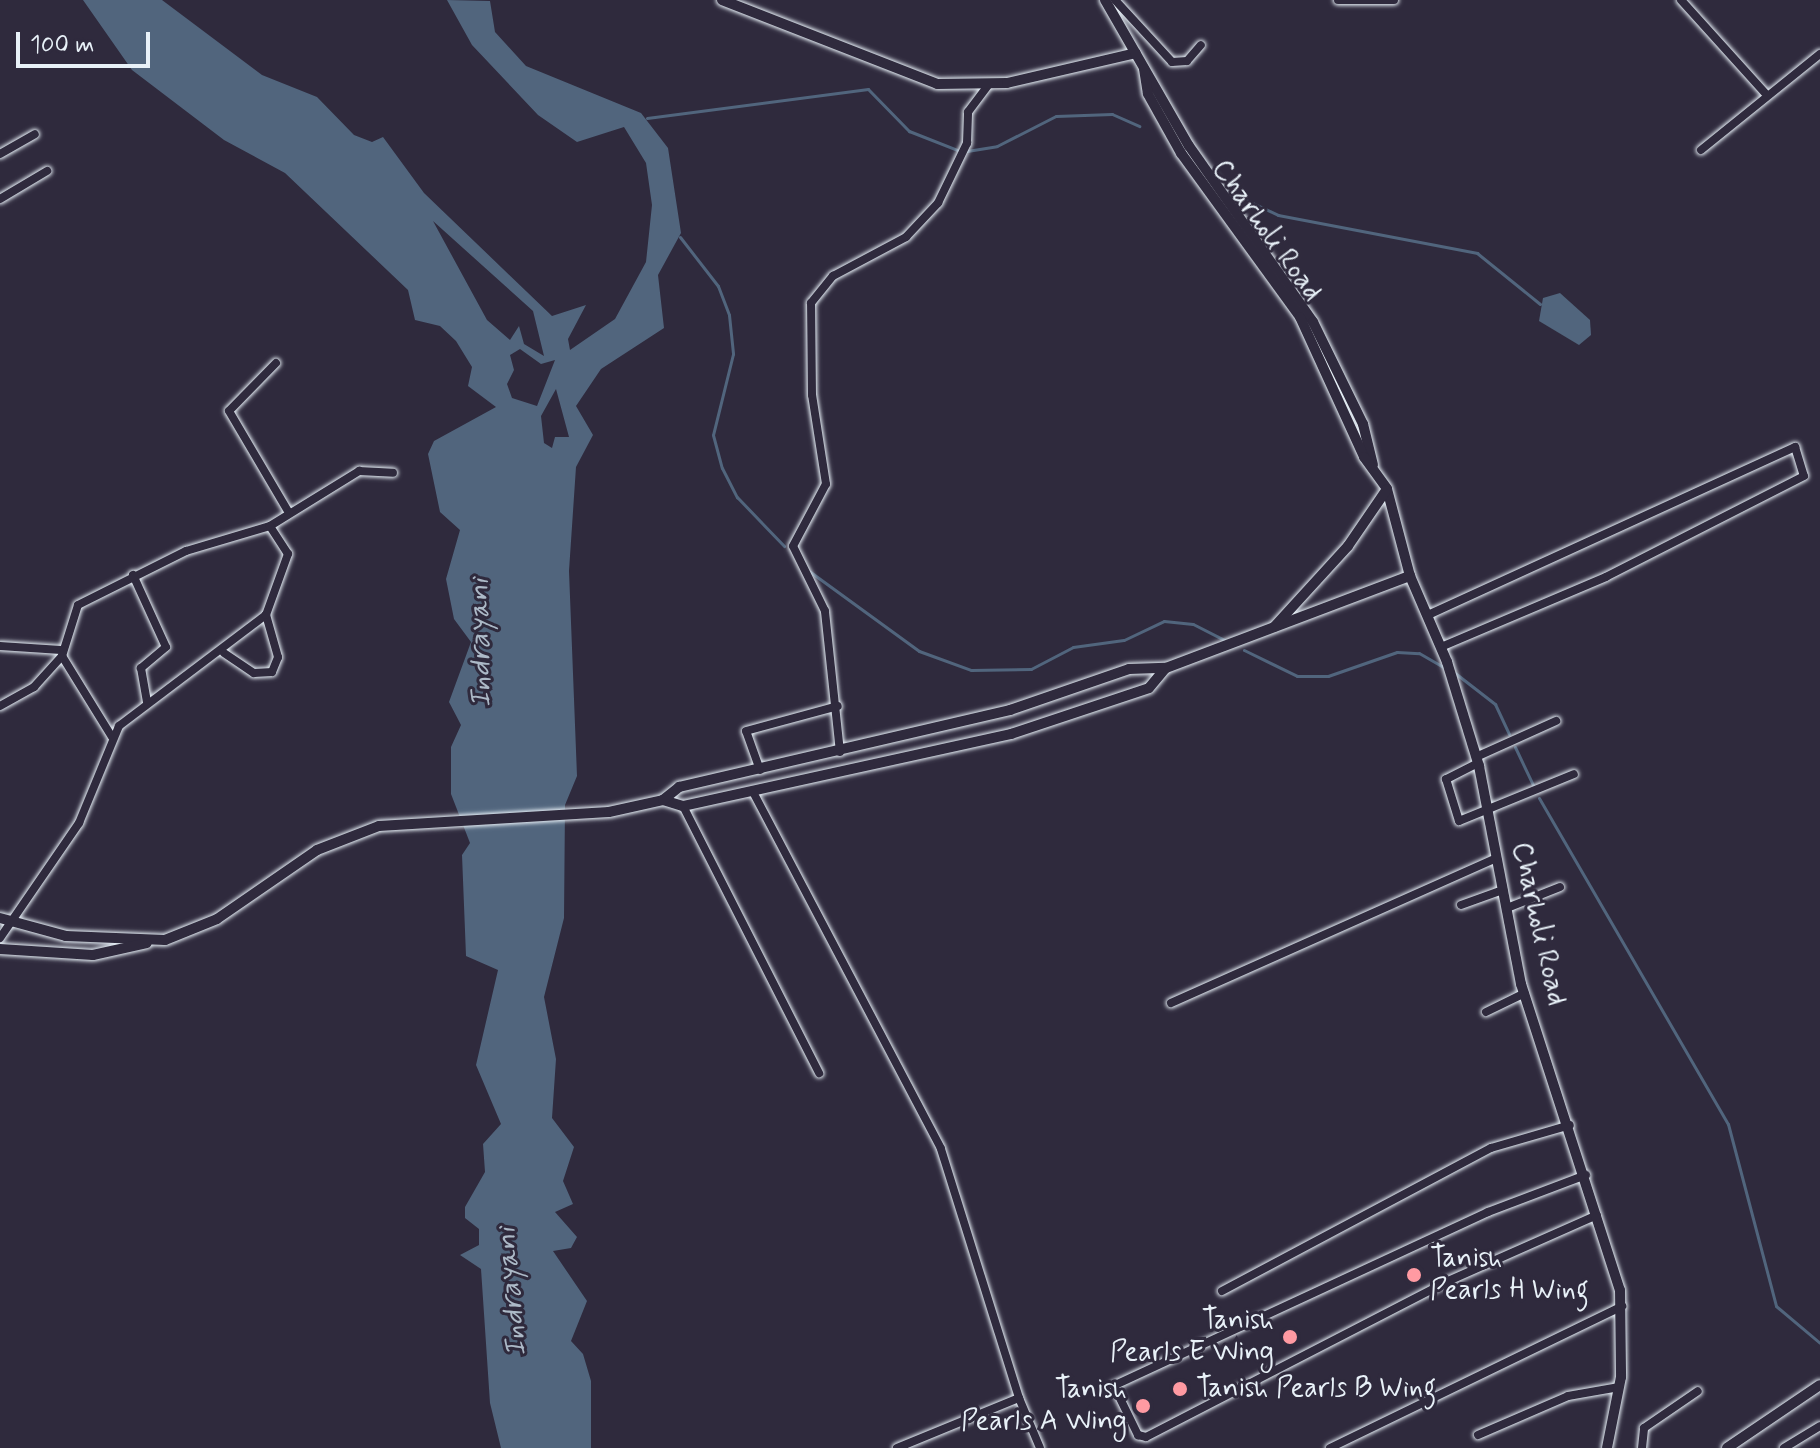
<!DOCTYPE html>
<html>
<head>
<meta charset="utf-8">
<style>
  body { margin:0 }
  #map { position:relative; width:1820px; height:1448px; overflow:hidden; background:#2f2a3d; font-family:Mynerve,sans-serif }
  div>[style] { position:absolute }
  .water>* { inset:0; background:#51657d }
  .stream>* { height:3px; margin:-1.5px; padding:0 1.5px; transform-origin:1.5px; border-radius:1.5px; background:#51657d }
  .roads { filter:drop-shadow(0 0 2px #e8f1f8) drop-shadow(0 0 2px #e8f1f8) }
  .minor>* { height:8px; margin:-4px; padding:0 4px; transform-origin:4px; border-radius:4px; background:#2f2a3d }
  .tertiary>* { height:10px; margin:-5px; padding:0 5px; transform-origin:5px; border-radius:5px; background:#2f2a3d }
  .dots>* { width:22px; height:22px; translate:-50% -50%; box-sizing:border-box; border:4px solid #2f2a3d; border-radius:50% }
  span { translate:-50% -50%; white-space:nowrap; text-align:center; line-height:1.15; -webkit-text-stroke:6px #2f2a3d; paint-order:stroke }
  .street-label { font-size:28px; color:#e8f1f8 }
  .poi-label { font-size:28px; color:#e8f1f8 }
  .left { translate:0 -50%; text-align:left }
  .right { translate:-100% -50%; text-align:right }
  .water-label { font-size:30px; color:#acb9c7; font-style:italic }
  .scale { position:absolute; left:16px; top:32px; width:134px; height:36px; box-sizing:border-box; border:4px solid #e8f1f8; border-top:0; padding-left:10px; font-size:24px; line-height:28px; white-space:nowrap; color:#e8f1f8; -webkit-text-stroke:6px #2f2a3d; paint-order:stroke }
</style>
</head>
<body>
<div id="map">
  <div class="water">
    <i style="clip-path:polygon(evenodd,83px 0,162px 0,262px 75px,317px 97px,354px 135px,372px 142px,383px 137px,424px 193px,552px 316px,586px 305px,568px 339px,570px 350px,615px 319px,646px 262px,652px 205px,646px 163px,624px 127px,577px 142px,538px 115px,472px 45px,447px 0,490px 1px,495px 32px,526px 66px,641px 113px,668px 148px,681px 233px,658px 275px,664px 328px,601px 369px,576px 406px,593px 435px,576px 467px,569px 571px,577px 776px,565px 805px,564px 918px,544px 997px,556px 1059px,552px 1118px,574px 1147px,563px 1181px,573px 1204px,555px 1212px,577px 1237px,571px 1248px,553px 1251px,587px 1301px,571px 1341px,583px 1354px,591px 1381px,591px 1448px,501px 1448px,490px 1403px,481px 1269px,460px 1255px,479px 1245px,479px 1229px,465px 1218px,465px 1207px,485px 1172px,483px 1144px,501px 1124px,476px 1065px,498px 970px,466px 956px,462px 855px,470px 843px,451px 794px,451px 747px,461px 725px,449px 702px,471px 642px,454px 619px,446px 579px,460px 530px,440px 512px,428px 454px,434px 441px,496px 407px,468px 386px,472px 367px,456px 341px,440px 326px,415px 320px,408px 290px,285px 173px,224px 140px,132px 70px,83px 0,433px 221px,533px 311px,544px 356px,524px 344px,519px 326px,510px 340px,487px 320px,433px 221px,83px 0,520px 349px,541px 364px,555px 360px,537px 406px,512px 398px,507px 384px,514px 370px,510px 355px,520px 349px,83px 0,556px 389px,569px 437px,555px 437px,552px 448px,544px 443px,541px 416px,556px 389px)"></i>
    <i style="clip-path:polygon(1560px 293px,1590px 320px,1591px 335px,1579px 345px,1539px 321px,1543px 298px)"></i>
  </div>
  <div class="stream">
    <i style="left:647px;top:118px;width:223px;rotate:-7.5deg"></i>
    <i style="left:868px;top:89px;width:59px;rotate:45.7deg"></i>
    <i style="left:909px;top:131px;width:55px;rotate:21.4deg"></i>
    <i style="left:967px;top:151px;width:30px;rotate:-9deg"></i>
    <i style="left:997px;top:146px;width:66px;rotate:-27deg"></i>
    <i style="left:1056px;top:116px;width:56px;rotate:-2deg"></i>
    <i style="left:1112px;top:114px;width:30px;rotate:24deg"></i>
    <i style="left:1244px;top:199px;width:38px;rotate:25deg"></i>
    <i style="left:1278px;top:215px;width:203px;rotate:10.8deg"></i>
    <i style="left:1477px;top:253px;width:81px;rotate:39deg"></i>
    <i style="left:680px;top:237px;width:62px;rotate:52.2deg"></i>
    <i style="left:718px;top:286px;width:31px;rotate:69deg"></i>
    <i style="left:729px;top:315px;width:39px;rotate:84deg"></i>
    <i style="left:733px;top:354px;width:83px;rotate:103.9deg"></i>
    <i style="left:713px;top:435px;width:34px;rotate:75deg"></i>
    <i style="left:722px;top:468px;width:33px;rotate:63deg"></i>
    <i style="left:737px;top:497px;width:68px;rotate:46.2deg"></i>
    <i style="left:809px;top:571px;width:136px;rotate:36deg"></i>
    <i style="left:919px;top:651px;width:55px;rotate:20.1deg"></i>
    <i style="left:971px;top:670px;width:60px;rotate:-1deg"></i>
    <i style="left:1031px;top:669px;width:47px;rotate:-27.6deg"></i>
    <i style="left:1073px;top:647px;width:51px;rotate:-7.8deg"></i>
    <i style="left:1124px;top:640px;width:44px;rotate:-25.4deg"></i>
    <i style="left:1164px;top:621px;width:29px;rotate:6deg"></i>
    <i style="left:1193px;top:624px;width:36px;rotate:27deg"></i>
    <i style="left:1244px;top:650px;width:59px;rotate:26.1deg"></i>
    <i style="left:1297px;top:676px;width:31px"></i>
    <i style="left:1328px;top:676px;width:73px;rotate:-19.2deg"></i>
    <i style="left:1397px;top:652px;width:22px;rotate:3deg"></i>
    <i style="left:1419px;top:653px;width:30px;rotate:30deg"></i>
    <i style="left:1455px;top:673px;width:51px;rotate:37.8deg"></i>
    <i style="left:1495px;top:704px;width:33px;rotate:65deg"></i>
    <i style="left:1515px;top:747px;width:42px;rotate:64.7deg"></i>
    <i style="left:1539px;top:798px;width:377px;rotate:59.9deg"></i>
    <i style="left:1728px;top:1124px;width:188px;rotate:75.2deg"></i>
    <i style="left:1776px;top:1306px;width:57px;rotate:40.1deg"></i>
  </div>
  <div class="roads">
    <div class="minor">
      <i style="left:1115px;top:0;width:84px;rotate:47.4deg"></i>
      <i style="left:1172px;top:62px;width:15px;rotate:-4deg"></i>
      <i style="left:1187px;top:61px;width:21px;rotate:-49deg"></i>
      <i style="left:1338px;top:0;width:56px"></i>
      <i style="left:1681px;top:0;width:125px;rotate:47.9deg"></i>
      <i style="left:1701px;top:150px;width:153px;rotate:-38.9deg"></i>
      <i style="left:0;top:154px;width:40px;rotate:-29.7deg"></i>
      <i style="left:0;top:199px;width:55px;rotate:-30.8deg"></i>
      <i style="left:276px;top:363px;width:67px;rotate:134.4deg"></i>
      <i style="left:229px;top:411px;width:116px;rotate:59.5deg"></i>
      <i style="left:133px;top:575px;width:79px;rotate:65.4deg"></i>
      <i style="left:166px;top:647px;width:33px;rotate:140deg"></i>
      <i style="left:141px;top:668px;width:35px;rotate:80deg"></i>
      <i style="left:1428px;top:615px;width:404px;rotate:-24.6deg"></i>
      <i style="left:1795px;top:447px;width:30px;rotate:73deg"></i>
      <i style="left:1804px;top:476px;width:222px;rotate:153deg"></i>
      <i style="left:1606px;top:577px;width:179px;rotate:157deg"></i>
      <i style="left:0;top:646px;width:61px;rotate:3.8deg"></i>
      <i style="left:224px;top:653px;width:36px;rotate:34deg"></i>
      <i style="left:254px;top:673px;width:18px;rotate:-3deg"></i>
      <i style="left:272px;top:672px;width:16px;rotate:-68deg"></i>
      <i style="left:278px;top:657px;width:44px;rotate:-105.9deg"></i>
      <i style="left:0;top:706px;width:39px;rotate:-29deg"></i>
      <i style="left:34px;top:687px;width:42px;rotate:-47.9deg"></i>
      <i style="left:112px;top:737px;width:95px;rotate:-121.7deg"></i>
      <i style="left:62px;top:656px;width:53px;rotate:-72.6deg"></i>
      <i style="left:78px;top:605px;width:121px;rotate:-26.6deg"></i>
      <i style="left:186px;top:551px;width:88px;rotate:-16.6deg"></i>
      <i style="left:270px;top:526px;width:105px;rotate:-31.7deg"></i>
      <i style="left:359px;top:471px;width:34px;rotate:3deg"></i>
      <i style="left:840px;top:752px;width:142px;rotate:-96.1deg"></i>
      <i style="left:825px;top:611px;width:72px;rotate:-116.2deg"></i>
      <i style="left:793px;top:546px;width:70px;rotate:-62deg"></i>
      <i style="left:826px;top:484px;width:90px;rotate:-98.9deg"></i>
      <i style="left:812px;top:395px;width:92px;rotate:-90.6deg"></i>
      <i style="left:811px;top:303px;width:35px;rotate:-51deg"></i>
      <i style="left:833px;top:276px;width:83px;rotate:-28.1deg"></i>
      <i style="left:906px;top:237px;width:47px;rotate:-46.7deg"></i>
      <i style="left:938px;top:203px;width:67px;rotate:-64.2deg"></i>
      <i style="left:967px;top:143px;width:31px;rotate:-88deg"></i>
      <i style="left:968px;top:112px;width:34px;rotate:-53deg"></i>
      <i style="left:1476px;top:757px;width:88px;rotate:-24.2deg"></i>
      <i style="left:1478px;top:763px;width:36px;rotate:153deg"></i>
      <i style="left:1446px;top:779px;width:44px;rotate:72.8deg"></i>
      <i style="left:1459px;top:821px;width:124px;rotate:-22.2deg"></i>
      <i style="left:760px;top:770px;width:41px;rotate:-109.7deg"></i>
      <i style="left:746px;top:731px;width:95px;rotate:-15.2deg"></i>
      <i style="left:753px;top:792px;width:403px;rotate:62.2deg"></i>
      <i style="left:941px;top:1149px;width:261px;rotate:72.6deg"></i>
      <i style="left:683px;top:806px;width:300px;rotate:63deg"></i>
      <i style="left:1461px;top:905px;width:45px;rotate:-19.7deg"></i>
      <i style="left:1507px;top:908px;width:57px;rotate:-21.6deg"></i>
      <i style="left:0;top:938px;width:140px;rotate:-55.5deg"></i>
      <i style="left:79px;top:823px;width:105px;rotate:-67.6deg"></i>
      <i style="left:119px;top:726px;width:184px;rotate:-37.1deg"></i>
      <i style="left:266px;top:615px;width:65px;rotate:-70.2deg"></i>
      <i style="left:288px;top:554px;width:33px;rotate:-123deg"></i>
      <i style="left:1171px;top:1003px;width:356px;rotate:-24deg"></i>
      <i style="left:1486px;top:1012px;width:43px;rotate:-26deg"></i>
      <i style="left:1586px;top:1175px;width:105px;rotate:159.3deg"></i>
      <i style="left:1488px;top:1212px;width:412px;rotate:155.1deg"></i>
      <i style="left:1114px;top:1386px;width:55px;rotate:63.9deg"></i>
      <i style="left:1138px;top:1435px;width:8px;rotate:14deg"></i>
      <i style="left:1146px;top:1437px;width:338px;rotate:-27.3deg"></i>
      <i style="left:1446px;top:1282px;width:165px;rotate:-23.9deg"></i>
      <i style="left:1222px;top:1291px;width:305px;rotate:-28deg"></i>
      <i style="left:1491px;top:1148px;width:82px;rotate:-16.2deg"></i>
      <i style="left:1478px;top:1435px;width:98px;rotate:-23.4deg"></i>
      <i style="left:1568px;top:1396px;width:52px;rotate:-10deg"></i>
      <i style="left:897px;top:1448px;width:132px;rotate:-22.3deg"></i>
      <i style="left:1019px;top:1398px;width:54px;rotate:67.2deg"></i>
      <i style="left:1330px;top:1448px;width:325px;rotate:-25.9deg"></i>
      <i style="left:1642px;top:1448px;width:20px;rotate:-84deg"></i>
      <i style="left:1644px;top:1428px;width:65px;rotate:-34.4deg"></i>
      <i style="left:1784px;top:1448px;width:42px;rotate:-31.4deg"></i>
    </div>
    <div class="tertiary">
      <i style="left:722px;top:0;width:231px;rotate:21.3deg"></i>
      <i style="left:937px;top:84px;width:70px;rotate:-0.8deg"></i>
      <i style="left:1007px;top:83px;width:132px;rotate:-13.1deg"></i>
      <i style="left:1105px;top:0;width:168px;rotate:60.1deg"></i>
      <i style="left:1189px;top:146px;width:215px;rotate:54.8deg"></i>
      <i style="left:1313px;top:322px;width:114px;rotate:63.9deg"></i>
      <i style="left:1363px;top:424px;width:42px;rotate:76.3deg"></i>
      <i style="left:1144px;top:69px;width:25px;rotate:81deg"></i>
      <i style="left:1148px;top:94px;width:68px;rotate:60.8deg"></i>
      <i style="left:1181px;top:153px;width:203px;rotate:54deg"></i>
      <i style="left:1300px;top:317px;width:154px;rotate:65.4deg"></i>
      <i style="left:1364px;top:457px;width:39px;rotate:54deg"></i>
      <i style="left:1387px;top:489px;width:90px;rotate:75.2deg"></i>
      <i style="left:1410px;top:576px;width:94px;rotate:66.7deg"></i>
      <i style="left:1447px;top:662px;width:109px;rotate:72.9deg"></i>
      <i style="left:1479px;top:766px;width:222px;rotate:79.1deg"></i>
      <i style="left:1521px;top:984px;width:322px;rotate:72.1deg"></i>
      <i style="left:1620px;top:1290px;width:87px;rotate:89.3deg"></i>
      <i style="left:1621px;top:1377px;width:72px;rotate:101.2deg"></i>
      <i style="left:1274px;top:627px;width:110px;rotate:-47.6deg"></i>
      <i style="left:1348px;top:546px;width:69px;rotate:-55.6deg"></i>
      <i style="left:663px;top:800px;width:21px;rotate:17deg"></i>
      <i style="left:683px;top:806px;width:336px;rotate:-12.4deg"></i>
      <i style="left:1011px;top:734px;width:145px;rotate:-18.4deg"></i>
      <i style="left:1149px;top:688px;width:26px;rotate:-50deg"></i>
      <i style="left:0;top:918px;width:68px;rotate:15.3deg"></i>
      <i style="left:66px;top:936px;width:99px;rotate:2.3deg"></i>
      <i style="left:165px;top:940px;width:56px;rotate:-22deg"></i>
      <i style="left:217px;top:919px;width:121px;rotate:-34.6deg"></i>
      <i style="left:317px;top:850px;width:66px;rotate:-21.2deg"></i>
      <i style="left:379px;top:826px;width:230px;rotate:-3.5deg"></i>
      <i style="left:609px;top:812px;width:55px;rotate:-12.5deg"></i>
      <i style="left:663px;top:800px;width:21px;rotate:-39deg"></i>
      <i style="left:679px;top:787px;width:340px;rotate:-13.1deg"></i>
      <i style="left:1010px;top:710px;width:126px;rotate:-19deg"></i>
      <i style="left:1129px;top:669px;width:37px;rotate:-2deg"></i>
      <i style="left:1166px;top:668px;width:261px;rotate:-20.7deg"></i>
      <i style="left:0;top:949px;width:93px;rotate:3.7deg"></i>
      <i style="left:93px;top:955px;width:55px;rotate:-12.5deg"></i>
      <i style="left:1727px;top:1448px;width:112px;rotate:-34.1deg"></i>
    </div>
  </div>
  <div class="dots">
    <i style="left:1414px;top:1275px;background:#ff9aa2"></i>
    <i style="left:1290px;top:1337px;background:#ff9aa2"></i>
    <i style="left:1180px;top:1389px;background:#ff9aa2"></i>
    <i style="left:1143px;top:1406px;background:#ff9aa2"></i>
  </div>
  <div class="street-label">
    <span style="left:1266px;top:231px;rotate:54deg">Charholi Road</span>
    <span style="left:1538px;top:924px;rotate:77deg">Charholi Road</span>
  </div>
  <div class="poi-label">
    <span class="left" style="left:1430px;top:1275px">Tanish<br>Pearls H Wing</span>
    <span class="right" style="left:1274px;top:1337px">Tanish<br>Pearls E Wing</span>
    <span class="left" style="left:1196px;top:1389px">Tanish Pearls B Wing</span>
    <span class="right" style="left:1127px;top:1406px">Tanish<br>Pearls A Wing</span>
  </div>
  <div class="water-label">
    <span style="left:481px;top:643px;rotate:-91deg">Indrayani</span>
    <span style="left:512px;top:1292px;rotate:-95deg">Indrayani</span>
  </div>
  <div class="scale">100 m</div>
</div>
</body>
</html>
